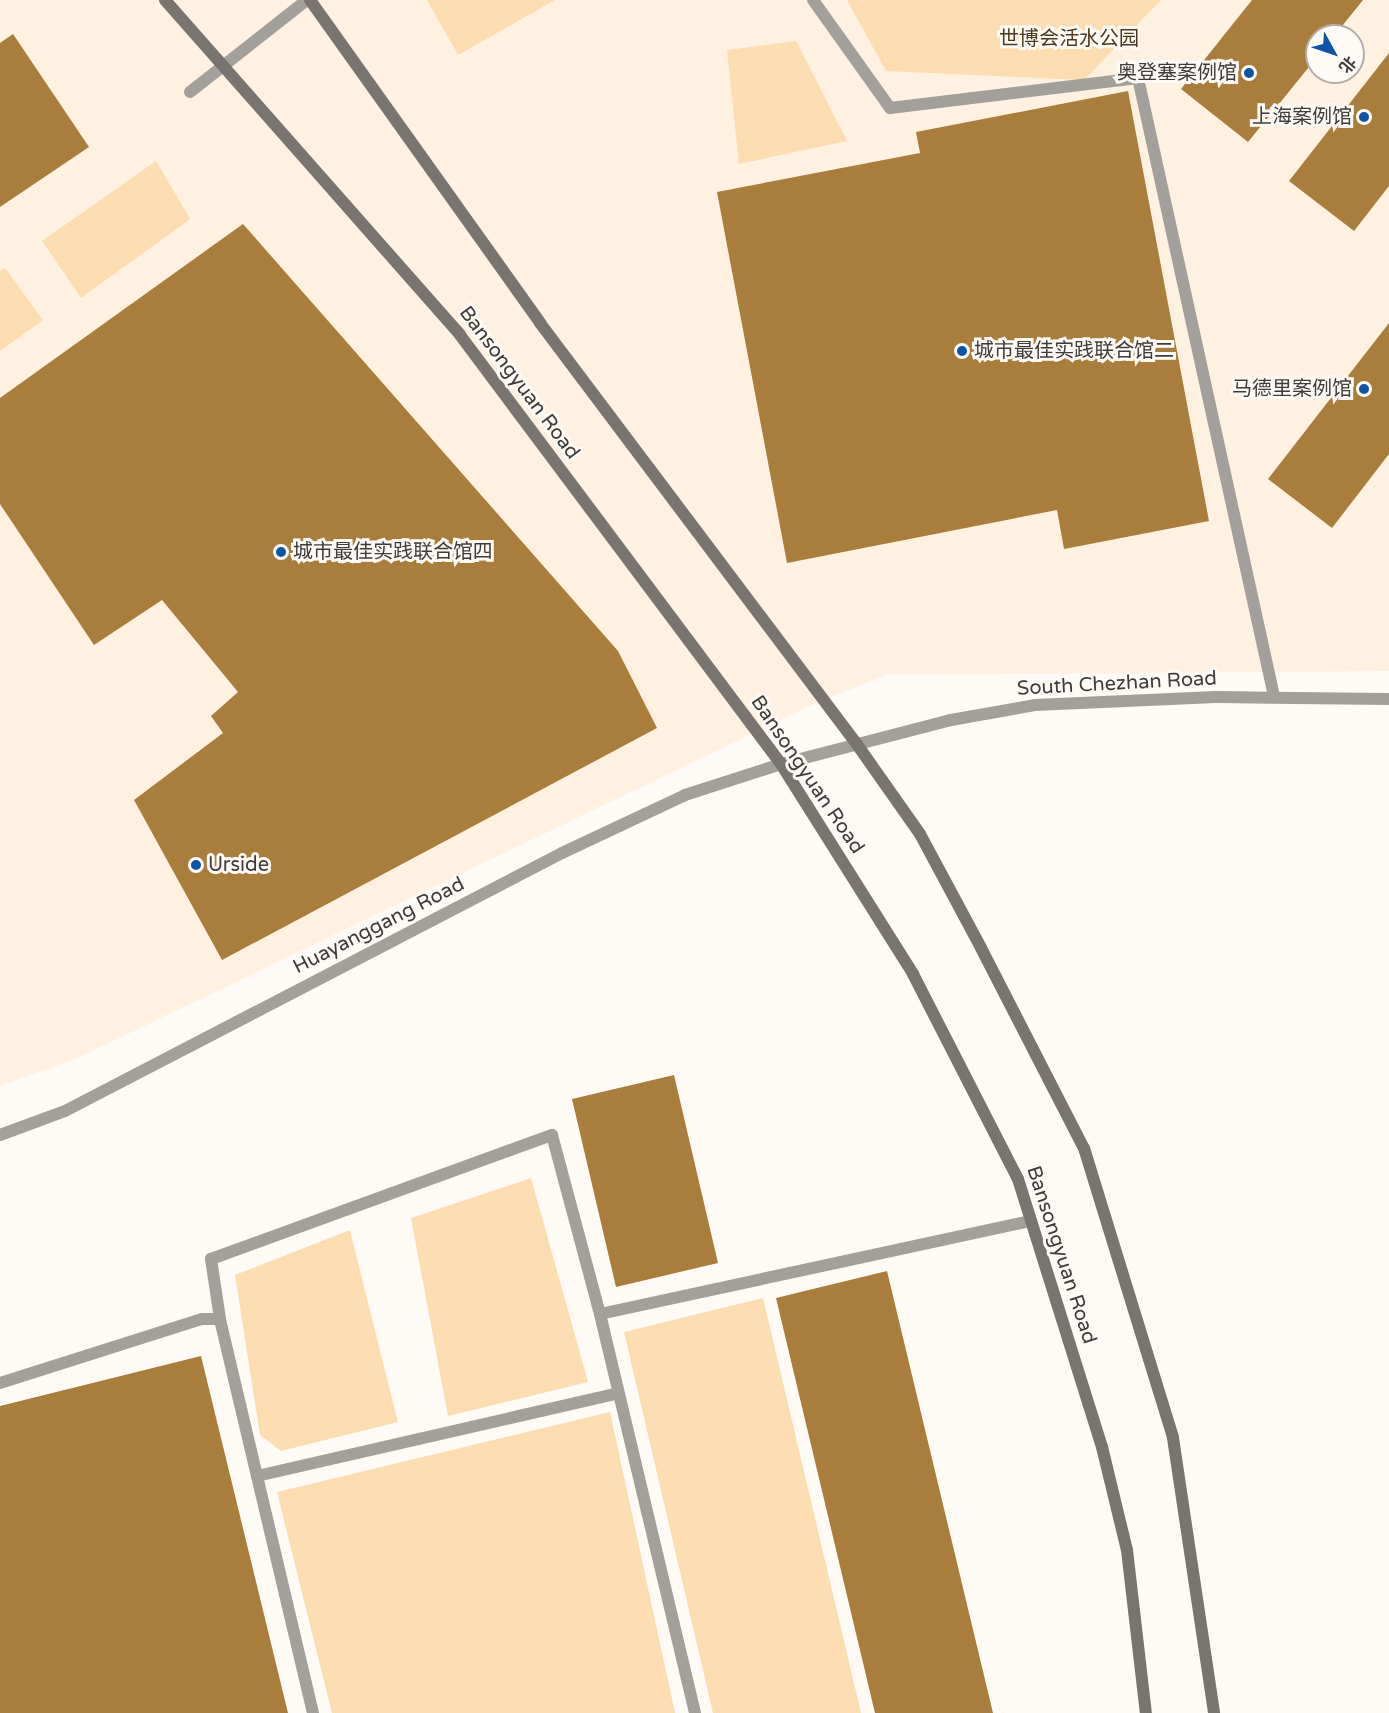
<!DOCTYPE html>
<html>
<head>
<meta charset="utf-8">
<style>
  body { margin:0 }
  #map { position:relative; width:1389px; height:1713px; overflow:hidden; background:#fefbf7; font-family:"Varela Round","Noto Sans SC",sans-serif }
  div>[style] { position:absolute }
  .built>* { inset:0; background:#fef1e1 }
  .green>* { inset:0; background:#fcdcb1 }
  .building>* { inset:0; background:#a97d3b }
  .service>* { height:12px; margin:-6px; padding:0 6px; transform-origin:6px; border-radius:6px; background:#a3a09c }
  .pedestrian>* { height:12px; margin:-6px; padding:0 6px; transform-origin:6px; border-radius:6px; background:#a3a09c }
  .minor>* { height:12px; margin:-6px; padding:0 6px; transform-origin:6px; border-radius:6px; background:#a3a09c }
  .tertiary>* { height:12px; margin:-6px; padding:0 6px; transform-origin:6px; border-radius:6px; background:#a3a09c }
  .secondary>* { height:12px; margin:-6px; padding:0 6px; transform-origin:6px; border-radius:6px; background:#79746f }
  .dots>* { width:16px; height:16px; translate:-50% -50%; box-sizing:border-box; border:3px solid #fefbf7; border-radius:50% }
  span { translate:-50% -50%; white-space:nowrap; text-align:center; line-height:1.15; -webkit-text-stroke:6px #fefbf7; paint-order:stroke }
  .park-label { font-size:20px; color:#4c381b }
  .poi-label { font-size:20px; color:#3e3b38 }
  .right { translate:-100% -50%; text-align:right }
  .left { translate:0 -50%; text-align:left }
  .street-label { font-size:20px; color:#3e3b38 }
  .north { position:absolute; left:1305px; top:24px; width:60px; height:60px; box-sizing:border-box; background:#fefbf7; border:2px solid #b1aeab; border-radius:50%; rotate:130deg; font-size:16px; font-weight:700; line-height:24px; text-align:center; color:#3e3b38 }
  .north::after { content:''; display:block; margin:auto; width:21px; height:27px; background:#0b55a4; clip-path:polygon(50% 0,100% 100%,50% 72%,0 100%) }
</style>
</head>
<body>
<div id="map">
  <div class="built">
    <i style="clip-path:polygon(evenodd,0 0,1389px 0,1389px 671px,886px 675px,816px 703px,78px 1058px,0 1086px,0 0,1317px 36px,1353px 36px,1353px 72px,1317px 72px,1317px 36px)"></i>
  </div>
  <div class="green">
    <i style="clip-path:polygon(427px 0,555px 0,458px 55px)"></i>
    <i style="clip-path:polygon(847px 0,1161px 0,1084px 80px,886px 71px)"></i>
    <i style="clip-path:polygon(796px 41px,847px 141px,739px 164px,727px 50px)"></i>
    <i style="clip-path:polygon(156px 161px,190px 219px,81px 298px,42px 241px)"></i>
    <i style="clip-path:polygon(5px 268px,43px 320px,0 351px,0 271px)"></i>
    <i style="clip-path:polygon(531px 1178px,588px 1382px,448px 1416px,411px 1218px)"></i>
    <i style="clip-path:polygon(350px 1230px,398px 1422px,281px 1451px,260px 1435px,235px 1275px)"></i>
    <i style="clip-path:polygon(763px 1298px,861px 1713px,713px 1713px,624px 1332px)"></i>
    <i style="clip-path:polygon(610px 1412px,675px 1713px,332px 1713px,277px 1492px)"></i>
  </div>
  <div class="building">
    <i style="clip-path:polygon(1252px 0,1363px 0,1334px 36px,1317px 36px,1317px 57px,1248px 142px,1181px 89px)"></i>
    <i style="clip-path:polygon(13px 34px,89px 147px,0 207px,0 43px)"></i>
    <i style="clip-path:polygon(1389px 53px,1389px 186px,1354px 231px,1289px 181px)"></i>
    <i style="clip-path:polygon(1128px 91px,1209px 521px,1064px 549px,1057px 510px,787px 563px,717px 192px,920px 153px,916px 132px)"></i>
    <i style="clip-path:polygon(243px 224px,618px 651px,657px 728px,222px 960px,134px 800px,223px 733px,211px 716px,238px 692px,162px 600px,94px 645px,0 504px,0 398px)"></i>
    <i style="clip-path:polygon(1389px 323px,1389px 454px,1332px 528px,1268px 479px)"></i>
    <i style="clip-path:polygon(674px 1075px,718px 1263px,616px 1287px,572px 1099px)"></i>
    <i style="clip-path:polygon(887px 1271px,993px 1713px,875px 1713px,776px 1298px)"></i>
    <i style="clip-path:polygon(201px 1356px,288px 1713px,0 1713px,0 1406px)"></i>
  </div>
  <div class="service">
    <i style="left:600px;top:1314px;width:441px;rotate:-12.2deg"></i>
    <i style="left:0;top:1383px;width:212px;rotate:-17.6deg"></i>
    <i style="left:202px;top:1319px;width:18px"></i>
    <i style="left:257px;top:1476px;width:370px;rotate:-12.9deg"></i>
    <i style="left:313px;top:1713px;width:405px;rotate:-103.3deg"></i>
    <i style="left:220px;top:1319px;width:61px;rotate:-98.5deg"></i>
    <i style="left:211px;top:1259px;width:363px;rotate:-20deg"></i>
    <i style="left:552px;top:1135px;width:185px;rotate:75deg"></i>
    <i style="left:600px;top:1314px;width:410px;rotate:76.6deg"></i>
  </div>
  <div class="pedestrian">
    <i style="left:813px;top:0;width:133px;rotate:54.5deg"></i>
    <i style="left:890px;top:108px;width:250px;rotate:-6.9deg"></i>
    <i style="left:1138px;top:78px;width:633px;rotate:77.59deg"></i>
    <i style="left:190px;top:92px;width:149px;rotate:-38.2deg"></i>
  </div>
  <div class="minor">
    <i style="left:0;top:1135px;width:69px;rotate:-20.3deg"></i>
    <i style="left:65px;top:1111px;width:560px;rotate:-27.43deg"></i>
    <i style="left:562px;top:853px;width:136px;rotate:-25.2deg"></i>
    <i style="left:685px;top:795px;width:101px;rotate:-17.9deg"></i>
  </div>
  <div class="tertiary">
    <i style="left:781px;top:764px;width:176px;rotate:-14.5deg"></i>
    <i style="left:951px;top:720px;width:85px;rotate:-10.1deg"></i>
    <i style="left:1035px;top:705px;width:181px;rotate:-2.5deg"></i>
    <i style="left:1216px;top:697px;width:173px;rotate:0.7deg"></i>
  </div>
  <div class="secondary">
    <i style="left:165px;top:0;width:446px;rotate:48.6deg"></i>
    <i style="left:460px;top:335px;width:536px;rotate:53.19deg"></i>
    <i style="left:781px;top:764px;width:248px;rotate:57.8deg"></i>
    <i style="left:913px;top:974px;width:230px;rotate:62.9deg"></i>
    <i style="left:1018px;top:1179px;width:281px;rotate:72.6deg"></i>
    <i style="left:1102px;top:1447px;width:106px;rotate:76.4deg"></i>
    <i style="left:1127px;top:1550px;width:164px;rotate:83.4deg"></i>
    <i style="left:310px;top:0;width:397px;rotate:54.5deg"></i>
    <i style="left:540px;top:323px;width:526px;rotate:53.04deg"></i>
    <i style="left:856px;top:743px;width:111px;rotate:54.9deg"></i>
    <i style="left:920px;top:834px;width:129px;rotate:61.8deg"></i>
    <i style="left:981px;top:948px;width:225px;rotate:62.8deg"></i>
    <i style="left:1084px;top:1148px;width:303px;rotate:72.9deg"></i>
    <i style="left:1173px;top:1438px;width:278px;rotate:81.5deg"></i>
  </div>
  <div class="dots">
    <i style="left:1249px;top:73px;background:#0b55a4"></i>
    <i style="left:1364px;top:117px;background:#0b55a4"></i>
    <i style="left:962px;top:351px;background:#0b55a4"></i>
    <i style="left:1364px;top:389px;background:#0b55a4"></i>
    <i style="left:281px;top:552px;background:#0b55a4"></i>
    <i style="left:196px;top:865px;background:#0b55a4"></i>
  </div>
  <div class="park-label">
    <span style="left:1069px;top:39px">世博会活水公园</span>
  </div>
  <div class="poi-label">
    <span class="right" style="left:1237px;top:73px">奥登塞案例馆</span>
    <span class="right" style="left:1352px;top:117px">上海案例馆</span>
    <span class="left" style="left:974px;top:351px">城市最佳实践联合馆二</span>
    <span class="right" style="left:1352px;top:389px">马德里案例馆</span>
    <span class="left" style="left:293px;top:552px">城市最佳实践联合馆四</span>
    <span class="left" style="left:208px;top:865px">Urside</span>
  </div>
  <div class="street-label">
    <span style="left:519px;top:383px;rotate:53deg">Bansongyuan Road</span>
    <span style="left:1117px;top:684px;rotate:-3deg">South Chezhan Road</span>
    <span style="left:807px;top:775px;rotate:56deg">Bansongyuan Road</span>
    <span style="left:379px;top:926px;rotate:-27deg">Huayanggang Road</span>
    <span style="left:1061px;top:1255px;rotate:72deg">Bansongyuan Road</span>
  </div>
  <div class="north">北</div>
</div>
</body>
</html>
